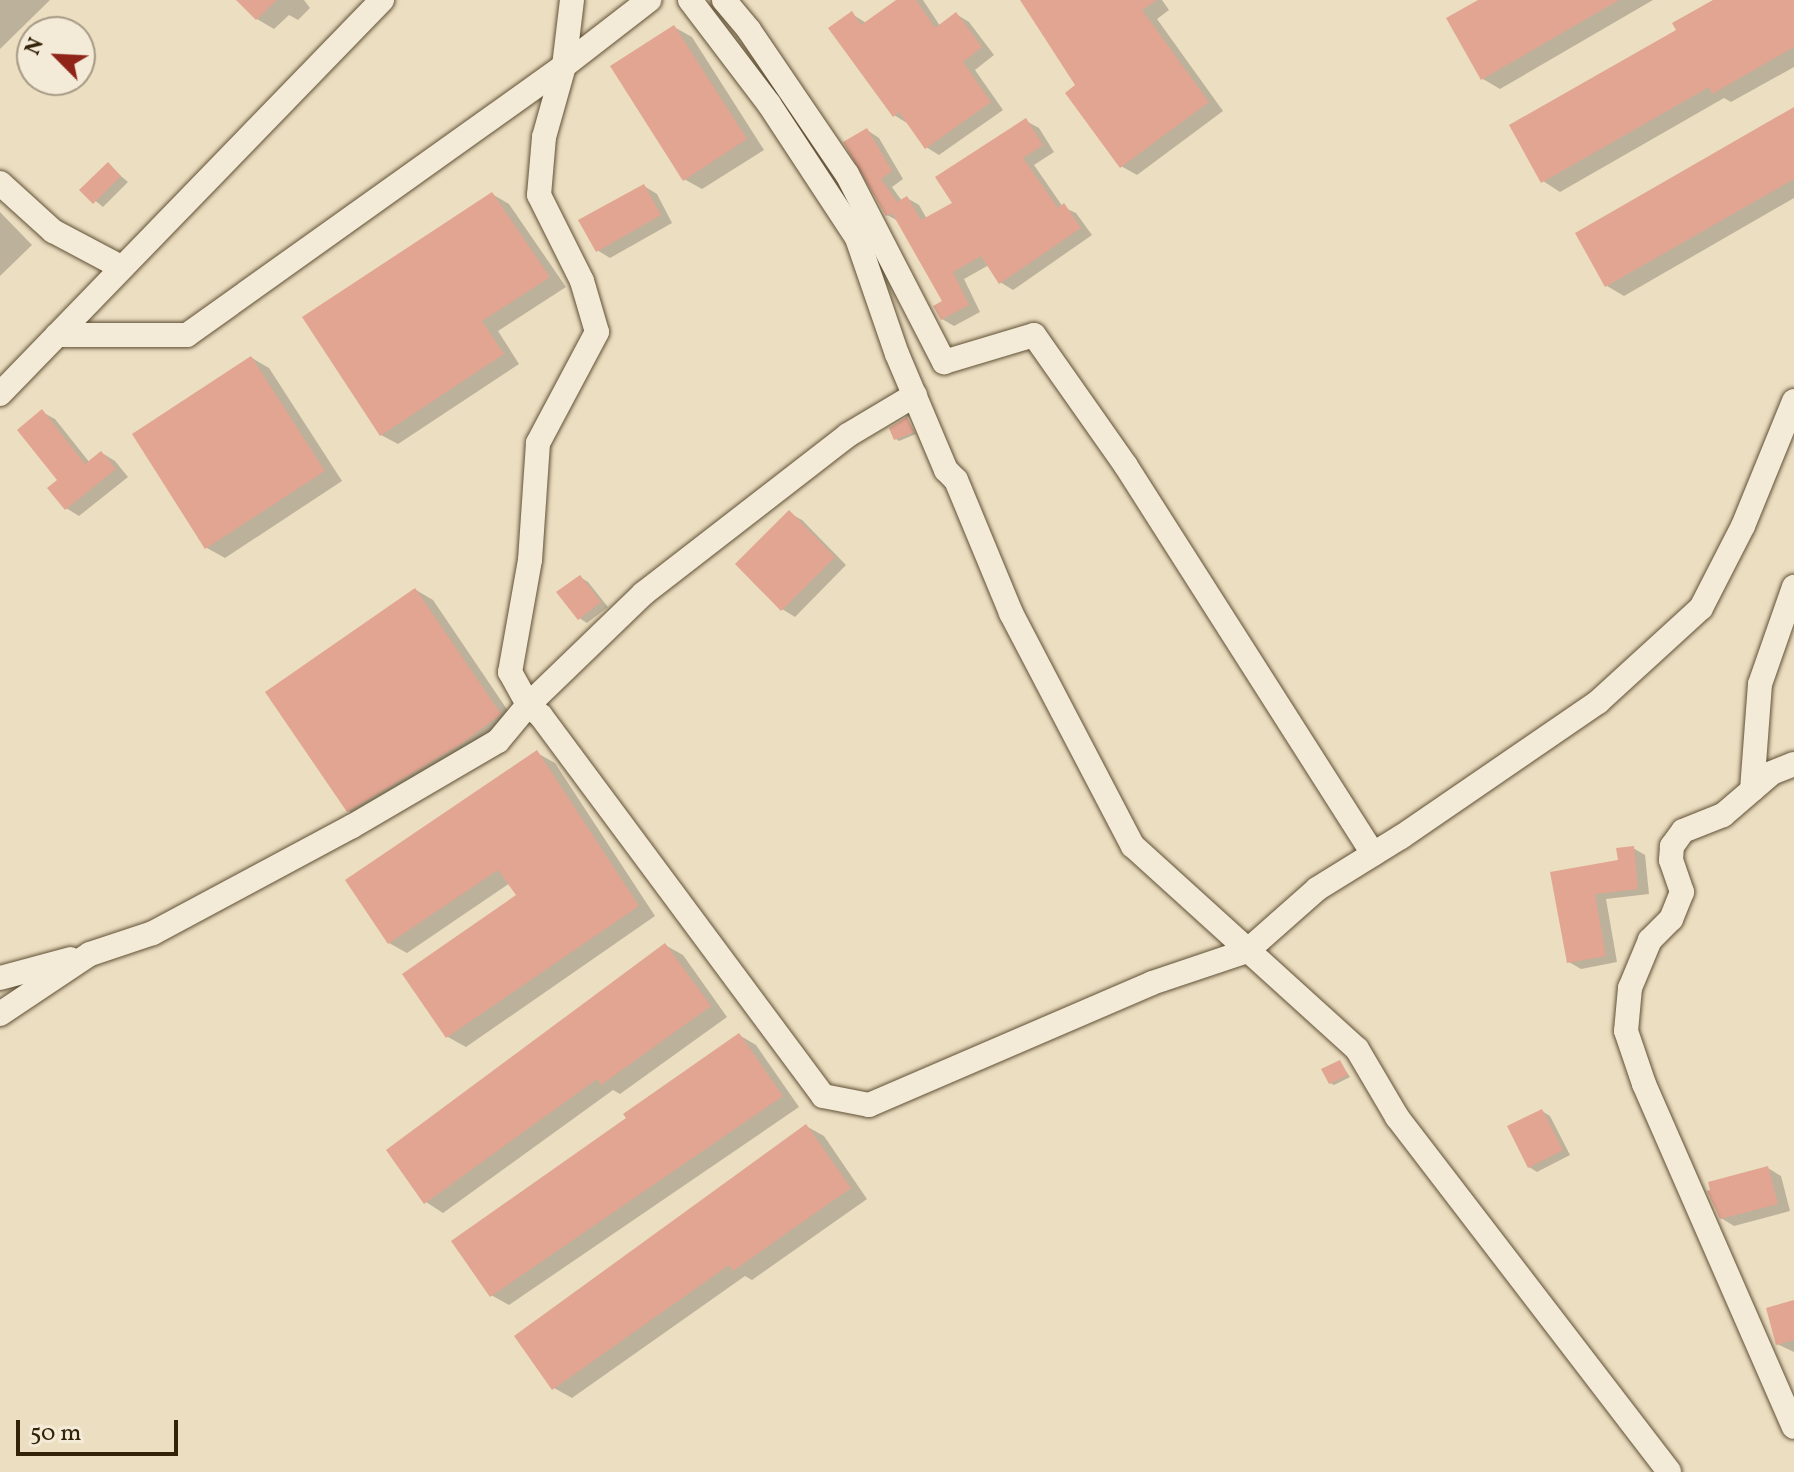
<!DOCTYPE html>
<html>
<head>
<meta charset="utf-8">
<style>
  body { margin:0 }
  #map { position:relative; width:1794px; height:1472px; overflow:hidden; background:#ecdec1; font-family:Vollkorn,serif }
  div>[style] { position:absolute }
  .shadow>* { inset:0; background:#0003 }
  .building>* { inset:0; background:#e2a592 }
  .roads { filter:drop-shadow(0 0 2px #605136) drop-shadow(0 0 2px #605136) }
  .minor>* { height:24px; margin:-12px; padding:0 12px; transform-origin:12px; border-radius:12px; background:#f3ead7 }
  span { translate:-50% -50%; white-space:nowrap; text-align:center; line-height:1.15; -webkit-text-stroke:7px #f3ead7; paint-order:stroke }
  .north { position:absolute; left:16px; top:16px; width:80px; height:80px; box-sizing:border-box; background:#f3ead7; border:2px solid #a69a84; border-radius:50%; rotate:294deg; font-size:22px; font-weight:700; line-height:32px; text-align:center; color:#322208 }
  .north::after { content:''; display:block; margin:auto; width:28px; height:36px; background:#8f2418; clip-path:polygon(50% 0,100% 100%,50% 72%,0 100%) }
  .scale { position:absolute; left:16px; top:1420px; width:162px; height:36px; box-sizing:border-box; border:4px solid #322208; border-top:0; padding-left:10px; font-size:24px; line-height:28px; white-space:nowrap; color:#322208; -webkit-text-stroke:6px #f3ead7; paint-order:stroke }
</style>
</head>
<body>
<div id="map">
  <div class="shadow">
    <i style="clip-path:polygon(0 0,50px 0,0 49px)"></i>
    <i style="clip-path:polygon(239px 0,304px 0,310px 8px,298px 20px,289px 15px,274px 29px,257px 19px)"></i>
    <i style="clip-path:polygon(900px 0,923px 0,940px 26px,956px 14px,969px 22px,994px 55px,975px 70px,1003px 110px,939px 155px,926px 147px,907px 123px,894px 115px,852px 14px,866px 23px)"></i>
    <i style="clip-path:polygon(1022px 0,1162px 0,1169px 10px,1157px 19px,1223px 111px,1137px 175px,1121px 166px,1078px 86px)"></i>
    <i style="clip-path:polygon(1482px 0,1653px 0,1500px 89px,1483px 79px)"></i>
    <i style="clip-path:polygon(1717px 0,1794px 0,1794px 67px,1731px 102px,1724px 98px,1560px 192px,1543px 181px,1678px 31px)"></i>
    <i style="clip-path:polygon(674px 27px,692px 37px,764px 150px,702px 189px,684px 179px)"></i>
    <i style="clip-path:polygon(1794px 109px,1794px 198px,1624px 296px,1607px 286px)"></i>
    <i style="clip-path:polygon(1026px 121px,1039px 128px,1054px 152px,1034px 165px,1063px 207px,1076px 213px,1092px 235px,1013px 290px,1000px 282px,989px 265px,964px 279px,980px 312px,954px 326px,942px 319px,945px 302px,900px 222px,887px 215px,867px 130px,879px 138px,903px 179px,892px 187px,902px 201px,907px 198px,919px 205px,927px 219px,955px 204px)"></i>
    <i style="clip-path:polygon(108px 165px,128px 182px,103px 207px,82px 190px)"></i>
    <i style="clip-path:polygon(644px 186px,657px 194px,672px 223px,610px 258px,597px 250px)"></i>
    <i style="clip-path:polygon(492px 194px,509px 204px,566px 287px,498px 331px,519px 364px,398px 444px,381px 435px)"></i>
    <i style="clip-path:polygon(0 212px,32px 245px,0 276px)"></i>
    <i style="clip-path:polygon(252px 358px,269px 368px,342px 481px,225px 558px,207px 548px)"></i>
    <i style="clip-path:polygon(42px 412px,55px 419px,90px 463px,102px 453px,115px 461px,128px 477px,79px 516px,66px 508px)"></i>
    <i style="clip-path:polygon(907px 419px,916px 434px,899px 441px,896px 439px)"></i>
    <i style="clip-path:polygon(789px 513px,802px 520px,846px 565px,795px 617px,782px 609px)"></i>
    <i style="clip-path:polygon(580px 577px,588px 582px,608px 607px,587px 623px,579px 618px)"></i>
    <i style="clip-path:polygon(416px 590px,433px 600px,517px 724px,365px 821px,348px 811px)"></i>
    <i style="clip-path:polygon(537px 753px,555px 763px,655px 916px,466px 1047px,448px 1037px,405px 974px,519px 896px,510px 883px,407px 953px,389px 943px)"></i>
    <i style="clip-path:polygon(1633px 848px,1645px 855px,1649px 894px,1606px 899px,1617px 962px,1581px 969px,1569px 962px,1553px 874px,1620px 861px)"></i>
    <i style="clip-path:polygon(665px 945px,683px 955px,727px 1017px,620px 1094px,613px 1090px,443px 1213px,426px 1202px)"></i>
    <i style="clip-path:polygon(739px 1035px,756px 1045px,799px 1107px,509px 1305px,491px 1295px,629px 1119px)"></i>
    <i style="clip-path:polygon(1340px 1062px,1350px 1077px,1334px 1085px,1330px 1083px)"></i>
    <i style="clip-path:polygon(1542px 1111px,1550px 1116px,1570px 1155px,1537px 1172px,1529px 1167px)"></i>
    <i style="clip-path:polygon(806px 1126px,824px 1136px,867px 1199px,752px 1280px,745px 1276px,572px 1398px,554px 1388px)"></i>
    <i style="clip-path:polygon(1768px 1168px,1781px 1176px,1790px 1211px,1734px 1226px,1721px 1218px)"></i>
    <i style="clip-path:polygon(1794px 1303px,1794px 1352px,1777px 1344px)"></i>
  </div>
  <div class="building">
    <i style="clip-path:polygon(236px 0,277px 0,256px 20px)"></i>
    <i style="clip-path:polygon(896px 0,916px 0,935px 28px,956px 12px,982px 47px,963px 62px,991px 102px,925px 149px,899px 112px,893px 117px,828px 28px,852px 11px,861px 25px)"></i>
    <i style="clip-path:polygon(1020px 0,1157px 0,1142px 10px,1209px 102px,1120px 168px,1065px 93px,1075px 85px)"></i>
    <i style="clip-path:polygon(1478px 0,1619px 0,1481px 80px,1446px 18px)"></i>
    <i style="clip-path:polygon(1713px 0,1794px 0,1794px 47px,1712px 94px,1709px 87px,1541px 183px,1509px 125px,1676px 30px,1672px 23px)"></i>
    <i style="clip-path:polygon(674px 25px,747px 139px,683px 181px,610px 66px)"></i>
    <i style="clip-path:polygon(1794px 107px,1794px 179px,1605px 287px,1575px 233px)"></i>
    <i style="clip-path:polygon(1026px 118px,1043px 145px,1023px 158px,1058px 208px,1064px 203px,1081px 228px,999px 284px,981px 256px,953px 272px,969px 305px,941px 320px,933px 306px,942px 301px,892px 213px,886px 216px,843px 142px,867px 128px,892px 171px,881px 179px,897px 202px,907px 196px,921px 220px,952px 203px,935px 177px)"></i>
    <i style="clip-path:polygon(108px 162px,121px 176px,93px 204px,79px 190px)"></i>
    <i style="clip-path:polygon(644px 184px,661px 215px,596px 252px,578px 220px)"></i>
    <i style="clip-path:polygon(492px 192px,550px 277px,482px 321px,504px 354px,380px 436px,302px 317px)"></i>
    <i style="clip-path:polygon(251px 356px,325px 471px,205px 549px,132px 434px)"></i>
    <i style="clip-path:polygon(42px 409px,85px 464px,101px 451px,116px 469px,65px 510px,47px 488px,57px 480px,17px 430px)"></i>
    <i style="clip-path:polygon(907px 417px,914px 432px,894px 440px,889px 428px)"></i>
    <i style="clip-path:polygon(789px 510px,835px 557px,781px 611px,735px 564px)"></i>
    <i style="clip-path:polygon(580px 575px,601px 602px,578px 620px,556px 592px)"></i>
    <i style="clip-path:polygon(415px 588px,501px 714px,464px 742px,347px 812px,265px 692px)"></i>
    <i style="clip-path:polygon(537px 750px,639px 906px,446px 1038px,402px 974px,516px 895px,498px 870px,388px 944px,345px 880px)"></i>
    <i style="clip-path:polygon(1634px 846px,1638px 889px,1595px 894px,1606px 956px,1567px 963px,1550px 872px,1618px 860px,1616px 848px)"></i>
    <i style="clip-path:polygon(665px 943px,711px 1006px,601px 1085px,597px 1079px,424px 1204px,386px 1150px)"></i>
    <i style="clip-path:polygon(739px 1033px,783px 1096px,490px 1297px,451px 1241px,626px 1118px,623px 1114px)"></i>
    <i style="clip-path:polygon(1340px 1060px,1348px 1075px,1329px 1084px,1321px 1069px)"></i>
    <i style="clip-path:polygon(1542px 1109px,1563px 1150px,1528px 1168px,1507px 1126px)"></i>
    <i style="clip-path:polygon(806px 1124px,851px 1188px,733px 1271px,729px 1265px,552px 1390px,514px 1336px)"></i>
    <i style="clip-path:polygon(1768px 1166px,1778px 1204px,1720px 1219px,1707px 1191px,1710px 1190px,1708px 1182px)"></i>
    <i style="clip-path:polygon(1794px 1300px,1794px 1340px,1776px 1345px,1766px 1308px)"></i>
  </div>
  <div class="roads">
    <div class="minor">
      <i style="left:572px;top:0;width:66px;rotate:96.9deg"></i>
      <i style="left:564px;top:66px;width:74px;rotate:105.7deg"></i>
      <i style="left:544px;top:137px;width:58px;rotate:94.9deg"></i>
      <i style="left:539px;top:195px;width:96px;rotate:63.4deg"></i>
      <i style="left:582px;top:281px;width:53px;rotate:73.6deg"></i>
      <i style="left:597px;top:332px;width:126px;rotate:118deg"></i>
      <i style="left:538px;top:443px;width:117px;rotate:93.9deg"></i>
      <i style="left:530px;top:560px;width:114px;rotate:100.1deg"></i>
      <i style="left:510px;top:672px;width:38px;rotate:61deg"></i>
      <i style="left:528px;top:705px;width:17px;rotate:40deg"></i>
      <i style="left:541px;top:716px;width:473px;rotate:53.4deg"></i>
      <i style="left:823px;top:1096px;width:47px;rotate:11.1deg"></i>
      <i style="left:869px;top:1105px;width:308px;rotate:-23.3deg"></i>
      <i style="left:1152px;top:983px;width:100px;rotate:-18.6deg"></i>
      <i style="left:1247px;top:951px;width:94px;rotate:-41.5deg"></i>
      <i style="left:1317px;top:889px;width:99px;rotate:-31.8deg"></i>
      <i style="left:1401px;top:837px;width:239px;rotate:-34.4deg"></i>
      <i style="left:1598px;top:702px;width:139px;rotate:-42.4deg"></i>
      <i style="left:1701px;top:608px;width:92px;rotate:-62.9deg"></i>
      <i style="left:1743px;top:526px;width:135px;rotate:-67.8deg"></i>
      <i style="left:690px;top:0;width:131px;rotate:52.8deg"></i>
      <i style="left:769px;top:104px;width:160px;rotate:56.7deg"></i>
      <i style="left:857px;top:238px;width:123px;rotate:71deg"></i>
      <i style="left:897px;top:354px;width:126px;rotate:67.1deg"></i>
      <i style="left:946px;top:470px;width:14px;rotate:45deg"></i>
      <i style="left:956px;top:480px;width:144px;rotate:67.5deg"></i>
      <i style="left:1011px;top:613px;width:263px;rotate:62.4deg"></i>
      <i style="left:1133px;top:846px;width:302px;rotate:42.2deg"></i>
      <i style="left:1357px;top:1049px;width:79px;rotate:59.5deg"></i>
      <i style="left:1397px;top:1117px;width:447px;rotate:52.5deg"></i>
      <i style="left:724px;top:0;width:39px;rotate:50deg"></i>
      <i style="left:749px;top:30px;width:174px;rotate:55.8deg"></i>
      <i style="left:847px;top:174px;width:212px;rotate:62.7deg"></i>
      <i style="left:944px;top:362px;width:94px;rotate:-16.7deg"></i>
      <i style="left:1034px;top:335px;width:160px;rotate:54.9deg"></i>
      <i style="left:1126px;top:466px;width:460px;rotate:57.5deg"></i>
      <i style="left:0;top:183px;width:72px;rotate:42.2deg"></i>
      <i style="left:53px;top:231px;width:77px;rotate:27.9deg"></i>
      <i style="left:57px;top:335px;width:130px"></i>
      <i style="left:187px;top:335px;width:463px;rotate:-35.5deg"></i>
      <i style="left:564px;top:66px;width:108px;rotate:-37.8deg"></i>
      <i style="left:0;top:394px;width:549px;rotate:-45.89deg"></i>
      <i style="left:1794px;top:764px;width:24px;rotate:158deg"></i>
      <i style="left:1772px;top:773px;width:65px;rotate:139.4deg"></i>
      <i style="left:1723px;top:815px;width:43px;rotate:158.2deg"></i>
      <i style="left:1683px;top:831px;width:19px;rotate:126deg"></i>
      <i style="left:1672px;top:846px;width:14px;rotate:94deg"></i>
      <i style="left:1671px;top:860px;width:34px;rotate:71deg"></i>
      <i style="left:1682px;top:892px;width:29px;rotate:112deg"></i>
      <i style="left:1671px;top:919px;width:30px;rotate:135deg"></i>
      <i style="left:1650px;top:940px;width:52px;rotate:112.6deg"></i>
      <i style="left:1630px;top:988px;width:43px;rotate:95.3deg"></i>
      <i style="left:1626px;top:1031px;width:56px;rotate:71.2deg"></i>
      <i style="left:1644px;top:1084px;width:374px;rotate:66.4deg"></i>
      <i style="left:1752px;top:790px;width:106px;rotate:-85.7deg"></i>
      <i style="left:1760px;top:684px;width:103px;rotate:-70.7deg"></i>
      <i style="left:0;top:978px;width:73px;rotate:-15deg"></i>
      <i style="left:0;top:1014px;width:108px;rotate:-33.7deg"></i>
      <i style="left:90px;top:954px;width:66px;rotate:-18.4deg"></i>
      <i style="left:153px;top:933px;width:225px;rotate:-28.2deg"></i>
      <i style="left:351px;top:827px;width:170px;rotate:-30.3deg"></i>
      <i style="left:498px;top:741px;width:47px;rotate:-50.2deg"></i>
      <i style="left:528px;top:705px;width:160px;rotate:-44deg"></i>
      <i style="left:643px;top:594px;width:259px;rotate:-37.8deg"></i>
      <i style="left:848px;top:435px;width:78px;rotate:-30.8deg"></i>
    </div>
  </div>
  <div class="north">N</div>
  <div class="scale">50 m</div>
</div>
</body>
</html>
